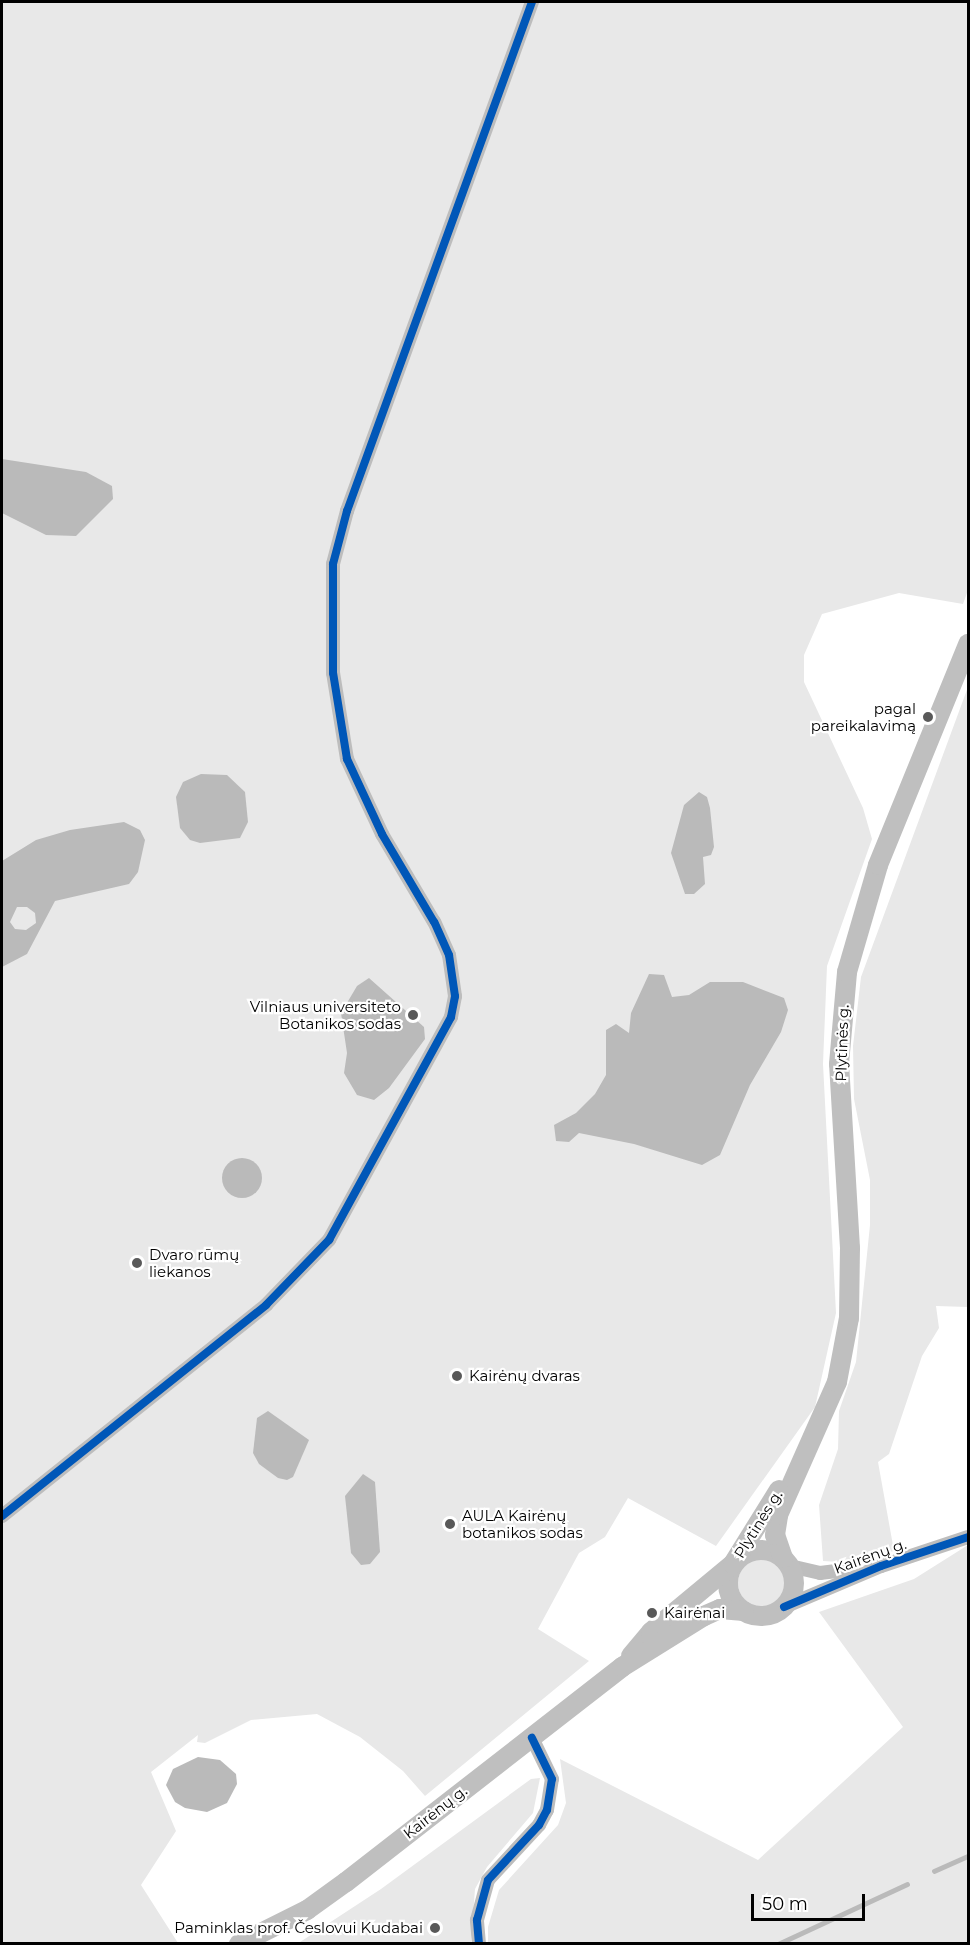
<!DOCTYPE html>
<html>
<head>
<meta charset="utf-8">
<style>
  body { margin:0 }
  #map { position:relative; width:970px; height:1945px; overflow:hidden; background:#fff; font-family:Montserrat,sans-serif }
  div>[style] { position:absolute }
  .green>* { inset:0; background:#e8e8e8 }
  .round { border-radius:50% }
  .water>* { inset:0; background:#bababa }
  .stream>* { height:4.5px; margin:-2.25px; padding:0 2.25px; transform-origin:2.25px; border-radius:2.25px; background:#bababa }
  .street>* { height:14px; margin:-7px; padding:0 7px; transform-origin:7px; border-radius:7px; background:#bdbdbd }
  .secondary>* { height:20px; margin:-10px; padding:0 10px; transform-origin:10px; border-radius:10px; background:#bfbfbf }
  .secondary>.ring { margin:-10px; padding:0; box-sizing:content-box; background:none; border:20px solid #bfbfbf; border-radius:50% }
  .cycleway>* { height:8px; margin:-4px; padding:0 4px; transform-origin:4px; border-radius:4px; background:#0057b8 }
  .dots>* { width:16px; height:16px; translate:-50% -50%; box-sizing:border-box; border:3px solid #fff; border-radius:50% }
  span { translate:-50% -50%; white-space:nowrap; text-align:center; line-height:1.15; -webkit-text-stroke:4.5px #fff; paint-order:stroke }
  .poi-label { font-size:15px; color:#000 }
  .right { translate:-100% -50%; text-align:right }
  .left { translate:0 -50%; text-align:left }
  .street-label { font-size:15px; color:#000 }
  .frame { position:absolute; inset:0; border:3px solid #000; pointer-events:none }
  .scale { position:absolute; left:751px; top:1894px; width:114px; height:27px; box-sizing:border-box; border:3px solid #000; border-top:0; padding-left:8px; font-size:18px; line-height:21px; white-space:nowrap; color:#000; -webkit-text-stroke:4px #fff; paint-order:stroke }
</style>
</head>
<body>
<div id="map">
  <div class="green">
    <i style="clip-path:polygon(2px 2px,968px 2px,968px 590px,963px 604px,899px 593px,822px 614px,804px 655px,804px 682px,863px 808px,872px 839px,827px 966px,823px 1064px,836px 1313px,815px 1407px,716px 1546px,628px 1498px,605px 1537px,579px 1553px,538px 1629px,589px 1661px,425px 1796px,403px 1771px,360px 1737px,317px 1714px,251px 1720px,205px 1743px,197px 1742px,198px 1735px,151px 1772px,176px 1831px,141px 1885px,178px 1943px,2px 1943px)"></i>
    <i style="clip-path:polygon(968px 687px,968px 1307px,936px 1306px,939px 1328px,922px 1356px,889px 1454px,878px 1462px,894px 1551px,839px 1562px,823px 1561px,819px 1505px,838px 1449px,839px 1411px,856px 1362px,870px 1225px,870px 1180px,854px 1099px,853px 1046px,861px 977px)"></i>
    <i style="clip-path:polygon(968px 1545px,968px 1943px,488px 1943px,488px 1927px,499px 1890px,558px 1825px,566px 1803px,560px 1759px,758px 1860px,903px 1727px,819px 1612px,914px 1579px)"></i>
    <i class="round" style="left:738px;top:1559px;width:48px;height:48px"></i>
    <i style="clip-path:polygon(540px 1778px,533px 1813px,487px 1867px,475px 1889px,471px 1943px,297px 1944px,381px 1889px,531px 1779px)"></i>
  </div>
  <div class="water">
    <i style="clip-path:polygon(2px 459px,86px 472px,112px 486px,113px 499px,76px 536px,46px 535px,2px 513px)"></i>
    <i style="clip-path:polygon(201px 774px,227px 775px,245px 792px,248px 822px,240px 838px,200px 843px,190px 840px,180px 828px,176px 797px,183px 782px)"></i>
    <i style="clip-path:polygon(699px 792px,707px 797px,710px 808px,714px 847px,711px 855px,703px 857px,705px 884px,694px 894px,685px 894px,671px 853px,684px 805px)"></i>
    <i style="clip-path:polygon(evenodd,124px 822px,140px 830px,145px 840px,138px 872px,129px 884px,55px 901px,27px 954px,2px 967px,2px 861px,36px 840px,70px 830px,124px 822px,17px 907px,27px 907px,35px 913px,36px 923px,26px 930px,15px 929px,10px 922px,17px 907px)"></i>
    <i style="clip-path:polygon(649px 974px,664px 975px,672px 997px,689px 995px,710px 982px,743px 982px,784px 998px,788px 1010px,781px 1032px,750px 1085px,720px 1155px,702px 1165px,634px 1144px,579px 1133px,569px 1142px,556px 1141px,554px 1125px,576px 1113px,595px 1094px,606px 1075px,606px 1030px,616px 1024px,629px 1033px,631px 1013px)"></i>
    <i style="clip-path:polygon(369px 978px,424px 1027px,425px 1039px,389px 1088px,374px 1100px,357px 1095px,344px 1073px,347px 1053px,341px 1013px,357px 986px)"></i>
    <i class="round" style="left:222px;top:1158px;width:40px;height:40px"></i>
    <i style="clip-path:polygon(268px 1411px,309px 1440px,293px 1477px,287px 1480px,278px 1478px,259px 1464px,253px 1453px,257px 1418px)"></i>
    <i style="clip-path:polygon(363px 1474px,375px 1482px,380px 1552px,370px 1564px,361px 1565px,351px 1553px,345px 1496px)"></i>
    <i style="clip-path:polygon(198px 1757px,220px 1760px,236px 1774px,237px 1784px,227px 1803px,207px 1812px,185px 1808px,175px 1802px,166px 1785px,173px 1769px)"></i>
  </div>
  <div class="stream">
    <i style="left:934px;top:1871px;width:37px;rotate:-24deg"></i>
    <i style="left:778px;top:1944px;width:142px;rotate:-24.9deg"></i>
  </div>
  <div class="street">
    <i style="left:2px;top:1516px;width:338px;rotate:-38.6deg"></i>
    <i style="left:266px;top:1305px;width:91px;rotate:-45.9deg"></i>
    <i style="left:329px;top:1240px;width:254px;rotate:-61.3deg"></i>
    <i style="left:451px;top:1017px;width:21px;rotate:-79deg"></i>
    <i style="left:455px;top:996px;width:41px;rotate:-98.3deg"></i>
    <i style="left:449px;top:955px;width:36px;rotate:-114deg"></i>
    <i style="left:434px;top:922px;width:102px;rotate:-120.6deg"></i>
    <i style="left:382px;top:834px;width:83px;rotate:-115deg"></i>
    <i style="left:347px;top:759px;width:87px;rotate:-99.2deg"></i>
    <i style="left:333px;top:673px;width:109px;rotate:-90deg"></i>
    <i style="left:333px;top:564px;width:55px;rotate:-75.2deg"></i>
    <i style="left:347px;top:511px;width:542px;rotate:-70.03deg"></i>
    <i style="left:790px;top:1566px;width:31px;rotate:13deg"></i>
    <i style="left:820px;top:1573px;width:35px;rotate:-7deg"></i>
    <i style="left:784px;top:1607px;width:105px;rotate:-22.9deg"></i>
    <i style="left:881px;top:1566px;width:92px;rotate:-18.4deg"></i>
    <i style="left:479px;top:1944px;width:24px;rotate:-95deg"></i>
    <i style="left:477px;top:1920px;width:41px;rotate:-74.6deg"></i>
    <i style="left:488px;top:1880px;width:75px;rotate:-47.2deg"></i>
    <i style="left:539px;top:1825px;width:17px;rotate:-62deg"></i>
    <i style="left:547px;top:1810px;width:31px;rotate:-81deg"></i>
    <i style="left:552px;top:1779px;width:46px;rotate:-116deg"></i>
  </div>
  <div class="secondary">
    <i class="ring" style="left:728px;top:1550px;width:46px;height:46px"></i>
    <i style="left:783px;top:1558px;width:24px;rotate:-109deg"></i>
    <i style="left:775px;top:1535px;width:20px;rotate:-81deg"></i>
    <i style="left:778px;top:1515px;width:145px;rotate:-66.1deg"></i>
    <i style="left:837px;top:1382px;width:65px;rotate:-79.4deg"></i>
    <i style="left:849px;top:1318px;width:70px;rotate:-89.2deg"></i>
    <i style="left:850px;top:1248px;width:184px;rotate:-93.4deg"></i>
    <i style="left:839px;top:1064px;width:92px;rotate:-85deg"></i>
    <i style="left:847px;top:972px;width:111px;rotate:-73.8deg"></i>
    <i style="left:878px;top:865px;width:239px;rotate:-67.8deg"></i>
    <i style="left:631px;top:1656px;width:31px;rotate:-50deg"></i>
    <i style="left:651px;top:1632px;width:107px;rotate:-39.7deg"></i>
    <i style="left:733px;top:1564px;width:87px;rotate:-58.1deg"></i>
    <i style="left:239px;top:1944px;width:76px;rotate:-26.6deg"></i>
    <i style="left:307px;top:1910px;width:48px;rotate:-35.7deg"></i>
    <i style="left:346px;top:1882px;width:350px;rotate:-37.9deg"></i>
    <i style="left:622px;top:1667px;width:97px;rotate:-31.9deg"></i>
    <i style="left:704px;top:1616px;width:17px;rotate:-24deg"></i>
    <i style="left:720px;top:1609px;width:24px;rotate:5deg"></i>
  </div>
  <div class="cycleway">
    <i style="left:2px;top:1516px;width:338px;rotate:-38.6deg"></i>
    <i style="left:266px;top:1305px;width:91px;rotate:-45.9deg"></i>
    <i style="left:329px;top:1240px;width:254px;rotate:-61.3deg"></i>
    <i style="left:451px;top:1017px;width:21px;rotate:-79deg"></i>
    <i style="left:455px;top:996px;width:41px;rotate:-98.3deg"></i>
    <i style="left:449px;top:955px;width:36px;rotate:-114deg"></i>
    <i style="left:434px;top:922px;width:102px;rotate:-120.6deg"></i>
    <i style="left:382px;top:834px;width:83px;rotate:-115deg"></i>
    <i style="left:347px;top:759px;width:87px;rotate:-99.2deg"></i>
    <i style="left:333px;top:673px;width:109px;rotate:-90deg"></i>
    <i style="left:333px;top:564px;width:55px;rotate:-75.2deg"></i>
    <i style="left:347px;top:511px;width:542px;rotate:-70.03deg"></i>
    <i style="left:784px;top:1607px;width:105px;rotate:-22.9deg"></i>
    <i style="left:881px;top:1566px;width:92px;rotate:-18.4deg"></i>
    <i style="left:479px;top:1944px;width:24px;rotate:-95deg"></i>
    <i style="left:477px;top:1920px;width:41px;rotate:-74.6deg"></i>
    <i style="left:488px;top:1880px;width:75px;rotate:-47.2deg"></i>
    <i style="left:539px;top:1825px;width:17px;rotate:-62deg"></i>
    <i style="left:547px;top:1810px;width:31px;rotate:-81deg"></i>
    <i style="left:552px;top:1779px;width:46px;rotate:-116deg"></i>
  </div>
  <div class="dots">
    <i style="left:928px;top:717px;background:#595959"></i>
    <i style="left:413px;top:1015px;background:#595959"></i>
    <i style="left:137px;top:1263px;background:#595959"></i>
    <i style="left:457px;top:1376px;background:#595959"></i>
    <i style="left:450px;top:1524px;background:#595959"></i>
    <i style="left:652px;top:1613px;background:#595959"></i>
    <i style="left:435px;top:1928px;background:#595959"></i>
  </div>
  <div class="poi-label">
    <span class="right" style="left:916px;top:717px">pagal<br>pareikalavimą</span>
    <span class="right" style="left:401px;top:1015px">Vilniaus universiteto<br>Botanikos sodas</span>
    <span class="left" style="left:149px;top:1263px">Dvaro rūmų<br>liekanos</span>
    <span class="left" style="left:469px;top:1376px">Kairėnų dvaras</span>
    <span class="left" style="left:462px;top:1524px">AULA Kairėnų<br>botanikos sodas</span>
    <span class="left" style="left:664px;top:1613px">Kairėnai</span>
    <span class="right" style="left:423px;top:1928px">Paminklas prof. Česlovui Kudabai</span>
  </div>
  <div class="street-label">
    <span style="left:842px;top:1043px;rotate:-88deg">Plytinės g.</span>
    <span style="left:758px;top:1524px;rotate:-58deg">Plytinės g.</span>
    <span style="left:870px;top:1556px;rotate:-20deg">Kairėnų g.</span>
    <span style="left:435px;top:1812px;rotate:-38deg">Kairėnų g.</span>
  </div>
  <div class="frame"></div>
  <div class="scale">50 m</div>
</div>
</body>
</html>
